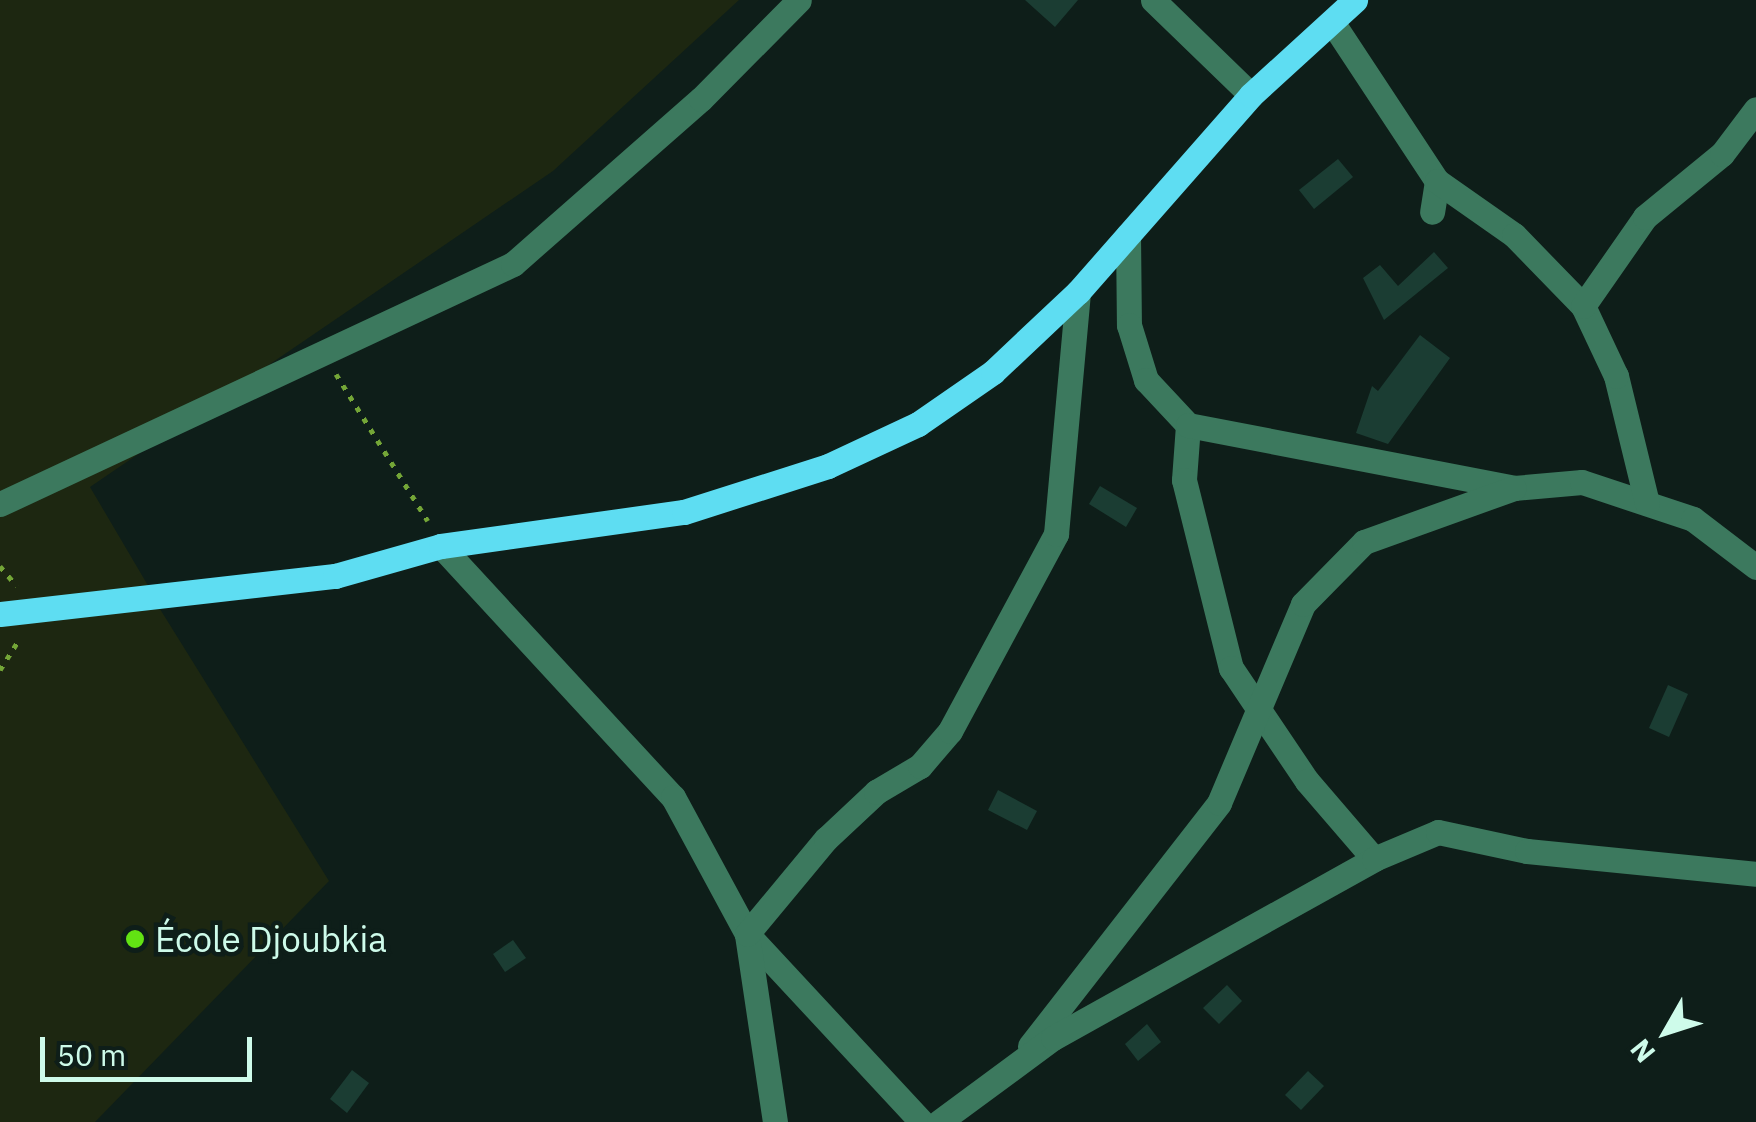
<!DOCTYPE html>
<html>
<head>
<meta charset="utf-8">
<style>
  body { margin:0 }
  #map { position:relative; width:1756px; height:1122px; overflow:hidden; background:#0e1e19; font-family:"IBM Plex Sans",sans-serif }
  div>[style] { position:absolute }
  .green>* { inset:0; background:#1d2711 }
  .building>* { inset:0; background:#1b3d33 }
  .path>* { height:5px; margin-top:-2.5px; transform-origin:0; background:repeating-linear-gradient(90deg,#74a637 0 5px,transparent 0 13px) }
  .minor>* { height:25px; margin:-12.5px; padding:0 12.5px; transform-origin:12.5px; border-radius:12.5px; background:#3c795e }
  .major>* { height:25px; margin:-12.5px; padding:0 12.5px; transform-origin:12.5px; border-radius:12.5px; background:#5eddf2 }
  .dots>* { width:28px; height:28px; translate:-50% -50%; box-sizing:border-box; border:5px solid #0e1e19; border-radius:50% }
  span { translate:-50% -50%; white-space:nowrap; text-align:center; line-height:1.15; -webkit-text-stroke:9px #0e1e19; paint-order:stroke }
  .poi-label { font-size:35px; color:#cefbea }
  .left { translate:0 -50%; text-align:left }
  .north { position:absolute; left:1616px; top:982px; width:100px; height:100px; -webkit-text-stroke:8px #0e1e19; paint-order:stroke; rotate:231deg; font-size:28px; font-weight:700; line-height:40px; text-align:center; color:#cefbea }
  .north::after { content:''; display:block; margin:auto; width:35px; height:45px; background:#cefbea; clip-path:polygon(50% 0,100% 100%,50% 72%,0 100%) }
  .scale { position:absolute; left:40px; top:1037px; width:212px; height:45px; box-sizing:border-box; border:5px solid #cefbea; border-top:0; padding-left:12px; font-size:30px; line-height:35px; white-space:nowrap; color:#cefbea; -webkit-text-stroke:8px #0e1e19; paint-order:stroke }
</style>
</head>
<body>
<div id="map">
  <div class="green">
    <i style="clip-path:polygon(0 0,739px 0,553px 171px,90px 487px,153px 594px,0 612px)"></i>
    <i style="clip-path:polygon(155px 601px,329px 881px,95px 1122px,0 1122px,0 618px)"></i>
  </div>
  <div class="building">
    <i style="clip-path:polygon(1025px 0,1078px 0,1055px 27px)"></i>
    <i style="clip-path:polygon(1338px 159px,1353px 177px,1314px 209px,1299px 190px)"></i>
    <i style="clip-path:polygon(1434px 252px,1448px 268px,1384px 320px,1363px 278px,1380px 265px,1398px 286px)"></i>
    <i style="clip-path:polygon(1420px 335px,1450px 358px,1388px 444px,1356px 433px,1372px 386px,1378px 391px)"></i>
    <i style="clip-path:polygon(1100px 486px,1137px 508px,1126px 527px,1089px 504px)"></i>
    <i style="clip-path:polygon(1668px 685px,1688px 694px,1669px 737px,1649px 728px)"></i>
    <i style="clip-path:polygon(998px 790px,1037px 811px,1027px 830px,988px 810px)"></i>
    <i style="clip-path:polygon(513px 940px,526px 958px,505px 972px,493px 954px)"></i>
    <i style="clip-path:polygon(1227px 985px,1242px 1001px,1219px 1024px,1203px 1008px)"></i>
    <i style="clip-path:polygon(1147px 1024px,1161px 1042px,1138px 1061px,1125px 1044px)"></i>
    <i style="clip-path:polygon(352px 1070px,369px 1083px,347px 1113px,330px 1099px)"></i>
    <i style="clip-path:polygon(1308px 1071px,1324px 1086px,1301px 1110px,1285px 1095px)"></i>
  </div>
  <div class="path">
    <i style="left:336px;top:374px;width:173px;rotate:58deg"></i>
    <i style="left:0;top:566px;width:26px;rotate:50deg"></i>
    <i style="left:0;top:670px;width:36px;rotate:-58deg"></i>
  </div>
  <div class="minor">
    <i style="left:1153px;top:0;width:136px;rotate:44.1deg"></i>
    <i style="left:1332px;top:22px;width:191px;rotate:56.6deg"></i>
    <i style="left:1437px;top:181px;width:31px;rotate:99deg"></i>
    <i style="left:1437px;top:181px;width:94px;rotate:35deg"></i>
    <i style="left:1514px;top:235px;width:99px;rotate:45.8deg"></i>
    <i style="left:1128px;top:235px;width:90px;rotate:89.4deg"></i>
    <i style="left:1129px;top:325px;width:58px;rotate:72.8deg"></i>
    <i style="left:1146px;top:380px;width:62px;rotate:47deg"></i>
    <i style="left:1188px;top:425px;width:55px;rotate:94.2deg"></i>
    <i style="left:1184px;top:480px;width:194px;rotate:76deg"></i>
    <i style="left:1231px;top:668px;width:136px;rotate:56.1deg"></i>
    <i style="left:1307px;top:781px;width:103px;rotate:49.3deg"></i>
    <i style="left:1188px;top:425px;width:332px;rotate:10.9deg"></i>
    <i style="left:1514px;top:488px;width:68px;rotate:-5deg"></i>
    <i style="left:1582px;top:482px;width:117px;rotate:18.4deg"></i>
    <i style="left:1693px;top:519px;width:79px;rotate:37.3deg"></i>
    <i style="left:1647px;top:503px;width:131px;rotate:-103.7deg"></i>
    <i style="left:1616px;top:376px;width:77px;rotate:-115.2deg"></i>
    <i style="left:1583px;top:306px;width:108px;rotate:-55.1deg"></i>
    <i style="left:1645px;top:217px;width:99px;rotate:-39.3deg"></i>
    <i style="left:1722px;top:154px;width:56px;rotate:-52.9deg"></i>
    <i style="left:0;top:504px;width:566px;rotate:-25.07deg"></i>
    <i style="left:513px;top:264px;width:250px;rotate:-41.3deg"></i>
    <i style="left:701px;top:99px;width:139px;rotate:-45.3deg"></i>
    <i style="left:441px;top:546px;width:342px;rotate:47.3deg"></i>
    <i style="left:673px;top:797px;width:156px;rotate:61.6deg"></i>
    <i style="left:747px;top:934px;width:257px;rotate:47.1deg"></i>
    <i style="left:1030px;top:1046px;width:308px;rotate:-52.1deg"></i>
    <i style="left:1219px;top:803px;width:216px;rotate:-67.1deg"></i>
    <i style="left:1303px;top:604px;width:87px;rotate:-45.5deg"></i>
    <i style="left:1364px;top:542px;width:159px;rotate:-19.8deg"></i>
    <i style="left:775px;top:1122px;width:190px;rotate:-98.5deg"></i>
    <i style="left:747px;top:934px;width:124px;rotate:-50.3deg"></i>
    <i style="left:826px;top:839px;width:69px;rotate:-43.2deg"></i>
    <i style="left:876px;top:792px;width:51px;rotate:-30.6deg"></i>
    <i style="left:920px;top:766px;width:46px;rotate:-49.4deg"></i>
    <i style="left:950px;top:731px;width:224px;rotate:-61.7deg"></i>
    <i style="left:1056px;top:534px;width:243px;rotate:-84.8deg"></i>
    <i style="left:939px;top:1122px;width:142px;rotate:-36.4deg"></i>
    <i style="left:1053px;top:1038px;width:368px;rotate:-29.1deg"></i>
    <i style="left:1374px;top:859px;width:69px;rotate:-22.9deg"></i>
    <i style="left:1438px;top:832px;width:91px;rotate:12.1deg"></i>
    <i style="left:1527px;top:851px;width:230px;rotate:5.7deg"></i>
  </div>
  <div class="major">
    <i style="left:0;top:614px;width:337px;rotate:-6.5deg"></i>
    <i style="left:335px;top:576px;width:110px;rotate:-15.8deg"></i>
    <i style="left:441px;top:546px;width:245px;rotate:-8deg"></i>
    <i style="left:684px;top:512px;width:151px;rotate:-17.7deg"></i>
    <i style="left:828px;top:466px;width:99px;rotate:-25deg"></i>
    <i style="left:918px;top:424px;width:91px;rotate:-34.7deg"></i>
    <i style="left:993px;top:372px;width:117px;rotate:-43.3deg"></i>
    <i style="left:1078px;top:292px;width:262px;rotate:-48.7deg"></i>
    <i style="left:1251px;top:95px;width:141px;rotate:-42.4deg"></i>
  </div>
  <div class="dots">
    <i style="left:135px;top:939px;background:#62e313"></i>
  </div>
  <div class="poi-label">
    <span class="left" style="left:155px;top:939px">École Djoubkia</span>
  </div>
  <div class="north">N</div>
  <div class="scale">50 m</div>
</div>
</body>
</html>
